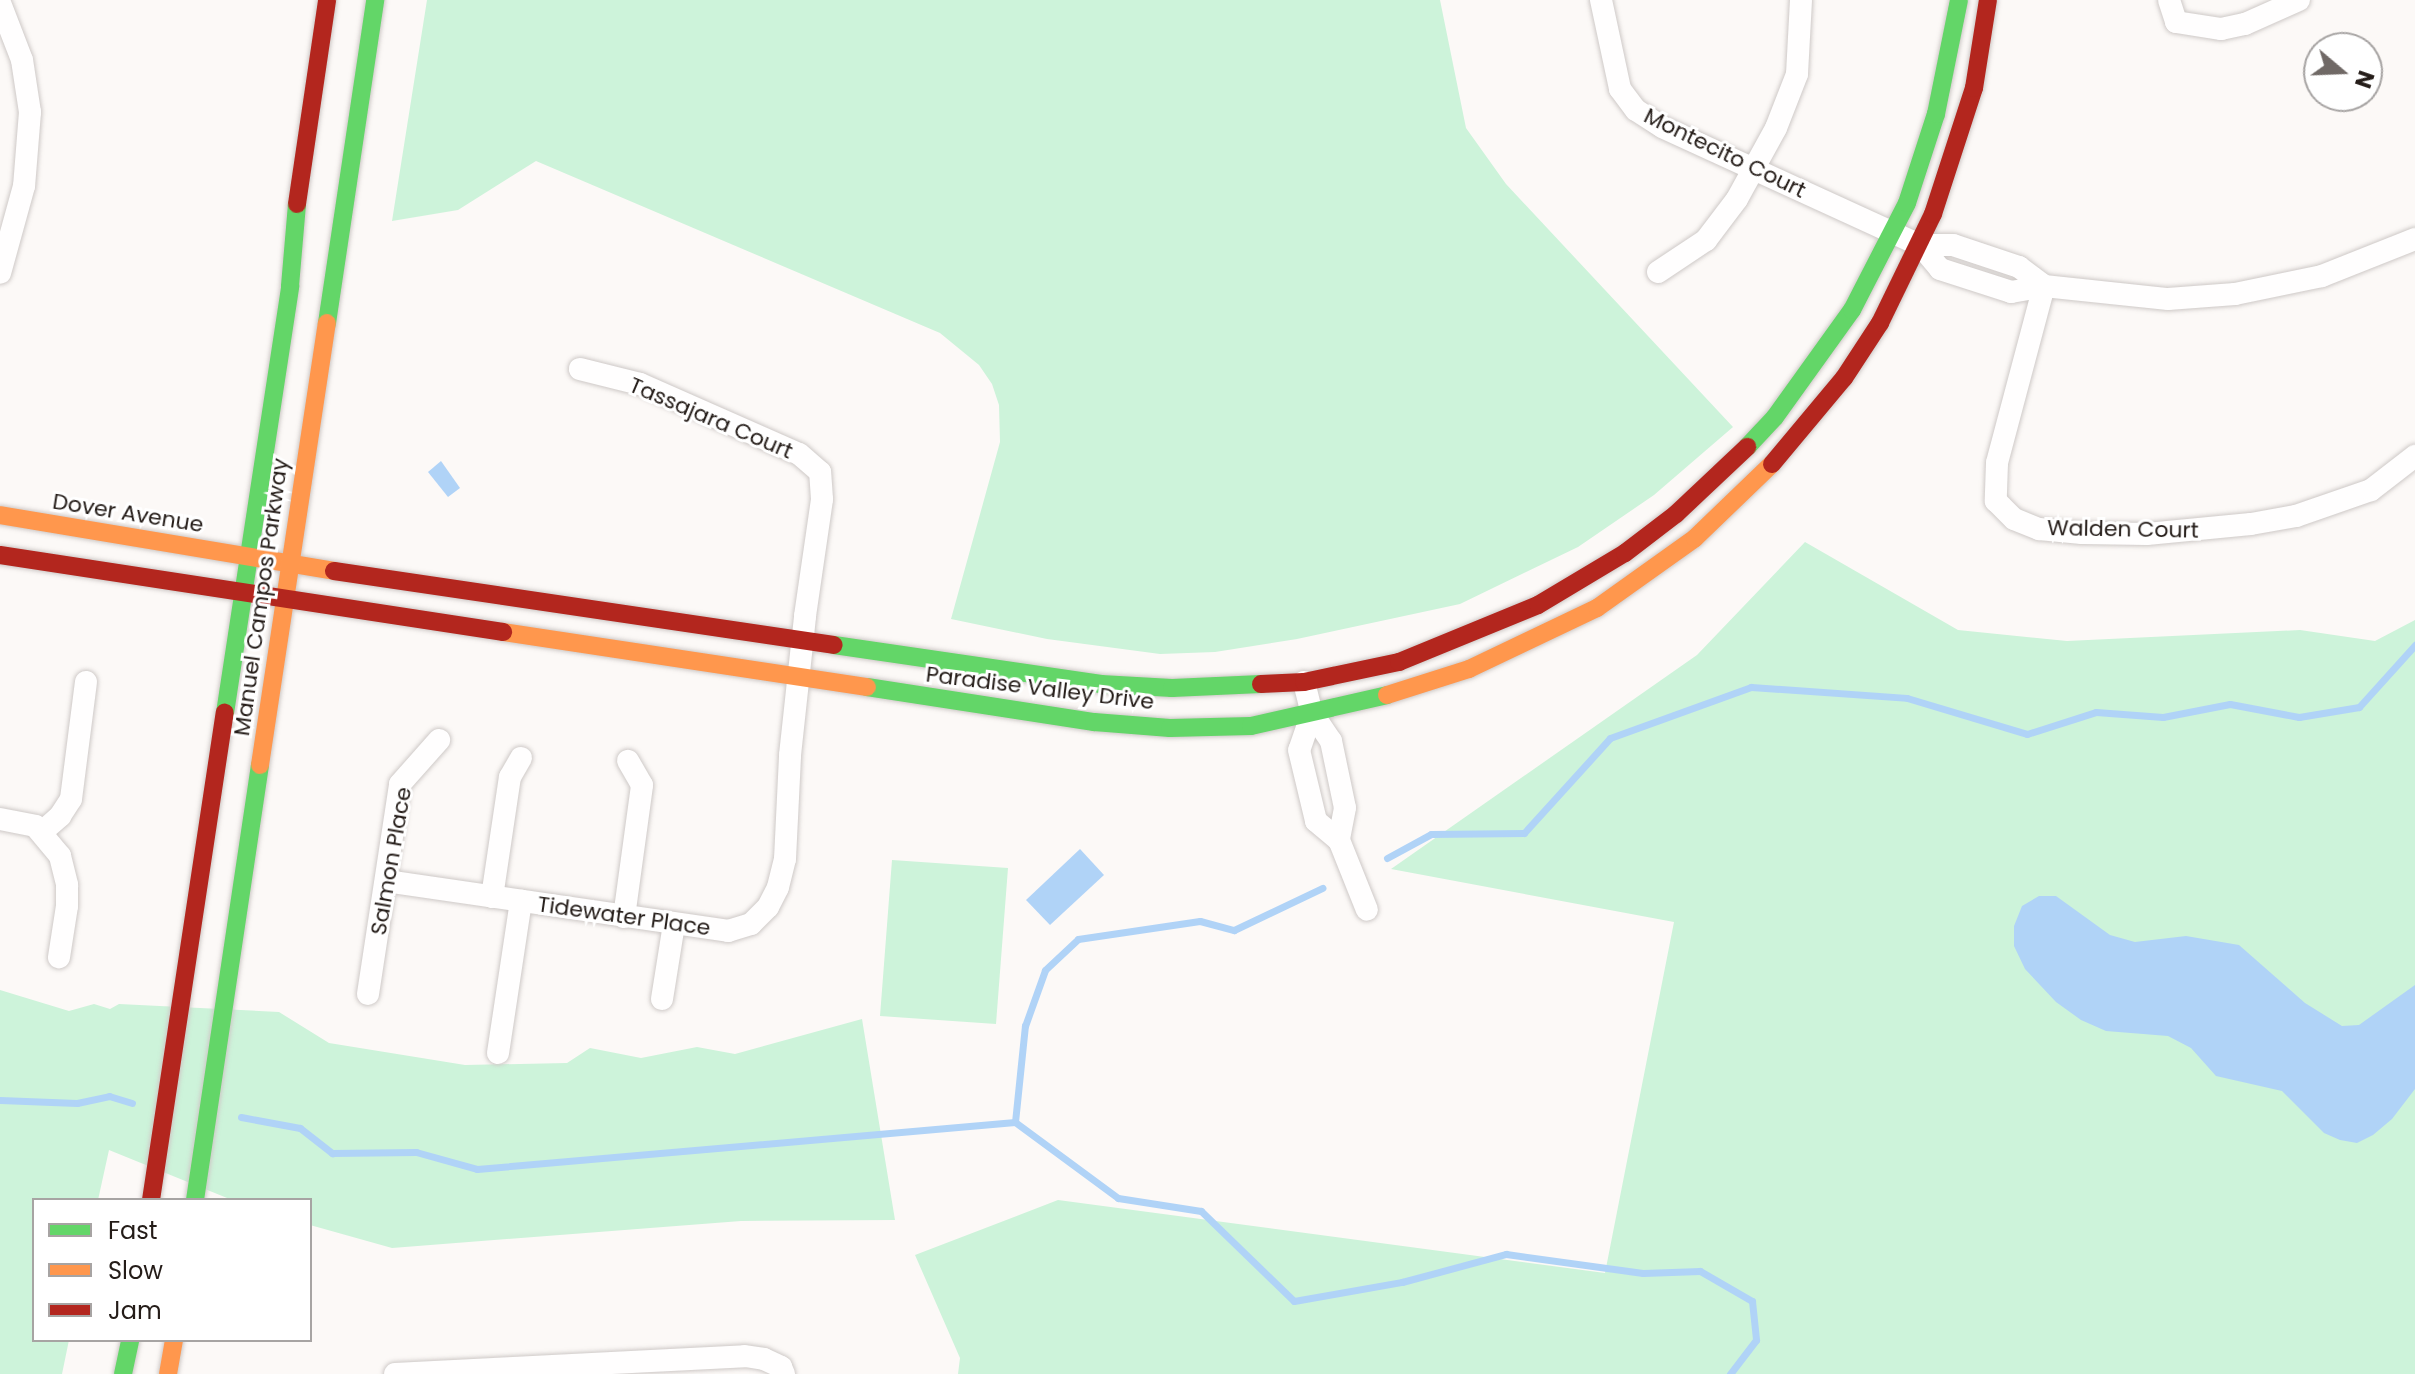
<!DOCTYPE html>
<html>
<head>
<meta charset="utf-8">
<style>
  body { margin:0 }
  #map { position:relative; width:2415px; height:1374px; overflow:hidden; background:#fcf9f7; font-family:Poppins,sans-serif }
  div>[style] { position:absolute }
  .green>* { inset:0; background:#cdf3da }
  .water>* { inset:0; background:#b0d3f7 }
  .stream>* { height:7px; margin:-3.5px; padding:0 3.5px; transform-origin:3.5px; border-radius:3.5px; background:#b0d3f7 }
  .roads { filter:drop-shadow(0 0 2px #cec9c7) drop-shadow(0 0 2px #cec9c7) }
  .street>* { height:22px; margin:-11px; padding:0 11px; transform-origin:11px; border-radius:11px; background:#fffefe }
  .fast>* { height:18px; margin:-9px; padding:0 9px; transform-origin:9px; border-radius:9px; background:#63d668 }
  .slow>* { height:18px; margin:-9px; padding:0 9px; transform-origin:9px; border-radius:9px; background:#ff974d }
  .jam>* { height:18px; margin:-9px; padding:0 9px; transform-origin:9px; border-radius:9px; background:#b3261e }
  span { translate:-50% -50%; white-space:nowrap; text-align:center; line-height:1.15; -webkit-text-stroke:6px #fff; paint-order:stroke }
  .street-label { font-size:22px; color:#241c18 }
  .legend { position:absolute; left:32px; top:1198px; width:280px; height:144px; box-sizing:border-box; background:#fff; border:2px solid #a7a4a3; margin:0; padding:10px 14px; list-style:none; font-size:24px; color:#241c18 }
  .legend li { display:flex; align-items:center; gap:16px; height:40px }
  .legend b { width:40px; border:2px solid #a7a4a3 }
  .north { position:absolute; left:2303px; top:32px; width:80px; height:80px; box-sizing:border-box; background:#fff; border:2px solid #a7a4a3; border-radius:50%; rotate:109deg; font-size:22px; font-weight:700; line-height:32px; text-align:center; color:#241c18 }
  .north::after { content:''; display:block; margin:auto; width:28px; height:36px; background:#706966; clip-path:polygon(50% 0,100% 100%,50% 72%,0 100%) }
</style>
</head>
<body>
<div id="map">
  <div class="green">
    <i style="clip-path:polygon(427px 0,1440px 0,1466px 128px,1506px 184px,1733px 427px,1654px 495px,1578px 547px,1460px 604px,1297px 639px,1215px 652px,1160px 654px,1047px 639px,951px 619px,1000px 442px,999px 405px,992px 384px,979px 365px,940px 333px,536px 161px,458px 210px,392px 221px)"></i>
    <i style="clip-path:polygon(1805px 542px,1958px 630px,2067px 641px,2300px 630px,2375px 641px,2415px 620px,2415px 1374px,958px 1374px,960px 1358px,915px 1255px,1058px 1200px,1605px 1273px,1674px 922px,1391px 869px,1697px 655px)"></i>
    <i style="clip-path:polygon(892px 860px,1008px 868px,996px 1024px,880px 1016px)"></i>
    <i style="clip-path:polygon(0 990px,69px 1011px,94px 1004px,110px 1009px,119px 1004px,279px 1012px,329px 1043px,465px 1065px,567px 1063px,590px 1048px,641px 1058px,697px 1047px,735px 1054px,862px 1019px,895px 1220px,741px 1221px,392px 1248px,310px 1225px,310px 1200px,232px 1200px,109px 1150px,98px 1200px,34px 1200px,34px 1340px,69px 1340px,62px 1374px,0 1374px)"></i>
  </div>
  <div class="water">
    <i style="clip-path:polygon(441px 461px,460px 488px,448px 497px,428px 472px)"></i>
    <i style="clip-path:polygon(1080px 849px,1104px 875px,1050px 925px,1026px 900px)"></i>
    <i style="clip-path:polygon(2039px 896px,2056px 896px,2110px 935px,2135px 942px,2186px 936px,2239px 945px,2305px 1003px,2342px 1026px,2359px 1025px,2415px 985px,2415px 1089px,2392px 1119px,2373px 1135px,2357px 1143px,2340px 1140px,2324px 1133px,2282px 1091px,2216px 1076px,2191px 1048px,2168px 1036px,2106px 1031px,2081px 1020px,2056px 1002px,2025px 969px,2014px 946px,2014px 926px,2022px 906px)"></i>
  </div>
  <div class="stream">
    <i style="left:1387px;top:858px;width:50px;rotate:-28.6deg"></i>
    <i style="left:1431px;top:834px;width:93px;rotate:-0.6deg"></i>
    <i style="left:1524px;top:833px;width:128px;rotate:-47.8deg"></i>
    <i style="left:1610px;top:738px;width:150px;rotate:-19.9deg"></i>
    <i style="left:1751px;top:687px;width:156px;rotate:4deg"></i>
    <i style="left:1907px;top:698px;width:125px;rotate:16.7deg"></i>
    <i style="left:2027px;top:734px;width:72px;rotate:-17.7deg"></i>
    <i style="left:2096px;top:712px;width:67px;rotate:4.3deg"></i>
    <i style="left:2163px;top:717px;width:68px;rotate:-11deg"></i>
    <i style="left:2230px;top:704px;width:70px;rotate:10.7deg"></i>
    <i style="left:2299px;top:717px;width:61px;rotate:-9.5deg"></i>
    <i style="left:2359px;top:707px;width:84px;rotate:-47.9deg"></i>
    <i style="left:0;top:1100px;width:77px;rotate:2.2deg"></i>
    <i style="left:77px;top:1103px;width:33px;rotate:-12deg"></i>
    <i style="left:109px;top:1096px;width:24px;rotate:17deg"></i>
    <i style="left:241px;top:1117px;width:60px;rotate:10.6deg"></i>
    <i style="left:300px;top:1128px;width:41px;rotate:38deg"></i>
    <i style="left:332px;top:1153px;width:84px;rotate:-0.7deg"></i>
    <i style="left:416px;top:1152px;width:63px;rotate:15.6deg"></i>
    <i style="left:477px;top:1169px;width:540px;rotate:-4.99deg"></i>
    <i style="left:1015px;top:1122px;width:128px;rotate:36.4deg"></i>
    <i style="left:1118px;top:1198px;width:84px;rotate:8.9deg"></i>
    <i style="left:1201px;top:1211px;width:129px;rotate:44.1deg"></i>
    <i style="left:1294px;top:1301px;width:110px;rotate:-10deg"></i>
    <i style="left:1402px;top:1282px;width:108px;rotate:-15.1deg"></i>
    <i style="left:1506px;top:1254px;width:138px;rotate:7.9deg"></i>
    <i style="left:1643px;top:1273px;width:57px;rotate:-2deg"></i>
    <i style="left:1700px;top:1271px;width:60px;rotate:30deg"></i>
    <i style="left:1752px;top:1301px;width:39px;rotate:84deg"></i>
    <i style="left:1756px;top:1340px;width:43px;rotate:127.4deg"></i>
    <i style="left:1015px;top:1122px;width:97px;rotate:-84.1deg"></i>
    <i style="left:1025px;top:1026px;width:59px;rotate:-70.3deg"></i>
    <i style="left:1045px;top:970px;width:45px;rotate:-43.2deg"></i>
    <i style="left:1078px;top:939px;width:123px;rotate:-8.4deg"></i>
    <i style="left:1200px;top:921px;width:35px;rotate:15deg"></i>
    <i style="left:1234px;top:930px;width:98px;rotate:-25.5deg"></i>
  </div>
  <div class="roads">
    <div class="street">
      <i style="left:1601px;top:0;width:91px;rotate:77.9deg"></i>
      <i style="left:1620px;top:89px;width:26px;rotate:53deg"></i>
      <i style="left:1636px;top:110px;width:31px;rotate:33deg"></i>
      <i style="left:1662px;top:127px;width:284px;rotate:24.6deg"></i>
      <i style="left:1920px;top:245px;width:31px;rotate:50deg"></i>
      <i style="left:1940px;top:269px;width:75px;rotate:17.9deg"></i>
      <i style="left:2011px;top:292px;width:34px;rotate:-10deg"></i>
      <i style="left:2044px;top:286px;width:125px;rotate:6deg"></i>
      <i style="left:2168px;top:299px;width:67px;rotate:-4.3deg"></i>
      <i style="left:2235px;top:294px;width:89px;rotate:-11.7deg"></i>
      <i style="left:2322px;top:276px;width:100px;rotate:-21.7deg"></i>
      <i style="left:2169px;top:0;width:23px;rotate:72deg"></i>
      <i style="left:2176px;top:22px;width:46px;rotate:8.8deg"></i>
      <i style="left:2221px;top:29px;width:25px;rotate:-12deg"></i>
      <i style="left:2245px;top:24px;width:59px;rotate:-24deg"></i>
      <i style="left:0;top:3px;width:61px;rotate:68.9deg"></i>
      <i style="left:22px;top:60px;width:53px;rotate:81.3deg"></i>
      <i style="left:30px;top:112px;width:74px;rotate:94.6deg"></i>
      <i style="left:24px;top:186px;width:90px;rotate:105.4deg"></i>
      <i style="left:1920px;top:245px;width:33px"></i>
      <i style="left:1953px;top:245px;width:70px;rotate:18.4deg"></i>
      <i style="left:2019px;top:267px;width:31px;rotate:37deg"></i>
      <i style="left:1658px;top:272px;width:58px;rotate:-33.7deg"></i>
      <i style="left:1706px;top:240px;width:51px;rotate:-52.9deg"></i>
      <i style="left:1737px;top:199px;width:81px;rotate:-61.2deg"></i>
      <i style="left:1776px;top:128px;width:58px;rotate:-68.7deg"></i>
      <i style="left:1797px;top:74px;width:74px;rotate:-86.9deg"></i>
      <i style="left:2044px;top:286px;width:183px;rotate:104.9deg"></i>
      <i style="left:1997px;top:463px;width:38px;rotate:92deg"></i>
      <i style="left:1996px;top:501px;width:25px;rotate:45deg"></i>
      <i style="left:2014px;top:519px;width:27px;rotate:22deg"></i>
      <i style="left:2039px;top:529px;width:43px;rotate:5.3deg"></i>
      <i style="left:2082px;top:533px;width:65px;rotate:0.9deg"></i>
      <i style="left:2147px;top:534px;width:104px;rotate:-5.5deg"></i>
      <i style="left:2251px;top:524px;width:46px;rotate:-10.1deg"></i>
      <i style="left:2296px;top:516px;width:79px;rotate:-19.1deg"></i>
      <i style="left:2371px;top:490px;width:56px;rotate:-37.7deg"></i>
      <i style="left:1304px;top:682px;width:32px;rotate:76deg"></i>
      <i style="left:1312px;top:713px;width:34px;rotate:56deg"></i>
      <i style="left:1331px;top:741px;width:68px;rotate:78.2deg"></i>
      <i style="left:1345px;top:808px;width:33px;rotate:101deg"></i>
      <i style="left:1312px;top:713px;width:39px;rotate:109deg"></i>
      <i style="left:1299px;top:750px;width:73px;rotate:76.5deg"></i>
      <i style="left:1316px;top:821px;width:30px;rotate:40deg"></i>
      <i style="left:1339px;top:840px;width:75px;rotate:68.2deg"></i>
      <i style="left:0;top:819px;width:36px;rotate:11deg"></i>
      <i style="left:35px;top:826px;width:39px;rotate:50deg"></i>
      <i style="left:60px;top:856px;width:30px;rotate:76deg"></i>
      <i style="left:67px;top:885px;width:21px;rotate:90deg"></i>
      <i style="left:67px;top:906px;width:52px;rotate:98.9deg"></i>
      <i style="left:43px;top:831px;width:23px;rotate:-41deg"></i>
      <i style="left:60px;top:816px;width:20px;rotate:-57deg"></i>
      <i style="left:71px;top:799px;width:118px;rotate:-82.7deg"></i>
      <i style="left:386px;top:881px;width:346px;rotate:8.3deg"></i>
      <i style="left:728px;top:931px;width:24px;rotate:-17deg"></i>
      <i style="left:751px;top:924px;width:24px;rotate:-45deg"></i>
      <i style="left:768px;top:907px;width:22px;rotate:-63deg"></i>
      <i style="left:778px;top:887px;width:29px;rotate:-76deg"></i>
      <i style="left:785px;top:859px;width:104px;rotate:-87.2deg"></i>
      <i style="left:790px;top:755px;width:140px;rotate:-83.8deg"></i>
      <i style="left:805px;top:616px;width:118px;rotate:-81.7deg"></i>
      <i style="left:822px;top:499px;width:27px;rotate:-94deg"></i>
      <i style="left:820px;top:472px;width:28px;rotate:-139deg"></i>
      <i style="left:799px;top:454px;width:174px;rotate:-156.2deg"></i>
      <i style="left:640px;top:384px;width:62px;rotate:-166deg"></i>
      <i style="left:492px;top:897px;width:121px;rotate:-81.5deg"></i>
      <i style="left:510px;top:777px;width:22px;rotate:-60deg"></i>
      <i style="left:624px;top:917px;width:133px;rotate:-82.2deg"></i>
      <i style="left:642px;top:785px;width:28px;rotate:-120deg"></i>
      <i style="left:368px;top:994px;width:212px;rotate:-81.3deg"></i>
      <i style="left:400px;top:784px;width:59px;rotate:-48.4deg"></i>
      <i style="left:662px;top:999px;width:76px;rotate:-80.9deg"></i>
      <i style="left:498px;top:1053px;width:154px;rotate:-81.4deg"></i>
      <i style="left:395px;top:1374px;width:350px;rotate:-2.9deg"></i>
      <i style="left:745px;top:1356px;width:19px;rotate:9deg"></i>
      <i style="left:764px;top:1359px;width:19px;rotate:25deg"></i>
      <i style="left:781px;top:1367px;width:8px;rotate:67deg"></i>
    </div>
    <div class="fast">
      <i style="left:327px;top:323px;width:327px;rotate:-81.5deg"></i>
      <i style="left:1747px;top:447px;width:41px;rotate:-47deg"></i>
      <i style="left:1775px;top:417px;width:132px;rotate:-54.3deg"></i>
      <i style="left:1852px;top:310px;width:120px;rotate:-62.8deg"></i>
      <i style="left:1907px;top:203px;width:94px;rotate:-72deg"></i>
      <i style="left:1936px;top:114px;width:116px;rotate:-78.6deg"></i>
      <i style="left:834px;top:645px;width:270px;rotate:8.3deg"></i>
      <i style="left:1101px;top:684px;width:71px;rotate:3.2deg"></i>
      <i style="left:1172px;top:688px;width:89px;rotate:-2.6deg"></i>
      <i style="left:867px;top:687px;width:230px;rotate:8.8deg"></i>
      <i style="left:1094px;top:722px;width:76px;rotate:4.5deg"></i>
      <i style="left:1170px;top:728px;width:81px;rotate:-1.4deg"></i>
      <i style="left:1251px;top:726px;width:139px;rotate:-12.8deg"></i>
      <i style="left:225px;top:713px;width:432px;rotate:-81.3deg"></i>
      <i style="left:290px;top:286px;width:82px;rotate:-85.1deg"></i>
      <i style="left:195px;top:1200px;width:440px;rotate:-81.5deg"></i>
      <i style="left:123px;top:1374px;width:35px;rotate:-78deg"></i>
    </div>
    <div class="slow">
      <i style="left:0;top:515px;width:339px;rotate:9.5deg"></i>
      <i style="left:503px;top:632px;width:368px;rotate:8.6deg"></i>
      <i style="left:1387px;top:695px;width:86px;rotate:-17.6deg"></i>
      <i style="left:1469px;top:669px;width:142px;rotate:-25.5deg"></i>
      <i style="left:1597px;top:608px;width:120px;rotate:-35.5deg"></i>
      <i style="left:1695px;top:538px;width:107px;rotate:-43.9deg"></i>
      <i style="left:260px;top:765px;width:447px;rotate:-81.4deg"></i>
      <i style="left:168px;top:1374px;width:35px;rotate:-80deg"></i>
    </div>
    <div class="jam">
      <i style="left:297px;top:204px;width:206px;rotate:-81.6deg"></i>
      <i style="left:1772px;top:464px;width:112px;rotate:-50.1deg"></i>
      <i style="left:1844px;top:378px;width:66px;rotate:-56.8deg"></i>
      <i style="left:1880px;top:323px;width:121px;rotate:-64.1deg"></i>
      <i style="left:1933px;top:214px;width:133px;rotate:-72deg"></i>
      <i style="left:1974px;top:88px;width:89px;rotate:-81deg"></i>
      <i style="left:0;top:555px;width:509px;rotate:8.7deg"></i>
      <i style="left:334px;top:571px;width:505px;rotate:8.42deg"></i>
      <i style="left:1261px;top:684px;width:43px;rotate:-2.7deg"></i>
      <i style="left:1304px;top:682px;width:97px;rotate:-11.9deg"></i>
      <i style="left:1399px;top:662px;width:150px;rotate:-22.3deg"></i>
      <i style="left:1538px;top:605px;width:101px;rotate:-30.9deg"></i>
      <i style="left:1625px;top:553px;width:64px;rotate:-37.4deg"></i>
      <i style="left:1676px;top:514px;width:98px;rotate:-43.3deg"></i>
      <i style="left:151px;top:1200px;width:493px;rotate:-81.4deg"></i>
    </div>
  </div>
  <div class="street-label">
    <span style="left:1725px;top:153px;rotate:26deg">Montecito Court</span>
    <span style="left:711px;top:418px;rotate:23deg">Tassajara Court</span>
    <span style="left:128px;top:513px;rotate:9deg">Dover Avenue</span>
    <span style="left:2123px;top:529px;rotate:1deg">Walden Court</span>
    <span style="left:261px;top:597px;rotate:-82deg">Manuel Campos Parkway</span>
    <span style="left:1040px;top:688px;rotate:7deg">Paradise Valley Drive</span>
    <span style="left:391px;top:861px;rotate:-80deg">Salmon Place</span>
    <span style="left:624px;top:916px;rotate:8deg">Tidewater Place</span>
  </div>
  <ul class="legend">
  <li><b style="height:10px;background:#63d668"></b>Fast</li>
  <li><b style="height:10px;background:#ff974d"></b>Slow</li>
  <li><b style="height:10px;background:#b3261e"></b>Jam</li>
  </ul>
  <div class="north">N</div>
</div>
</body>
</html>
